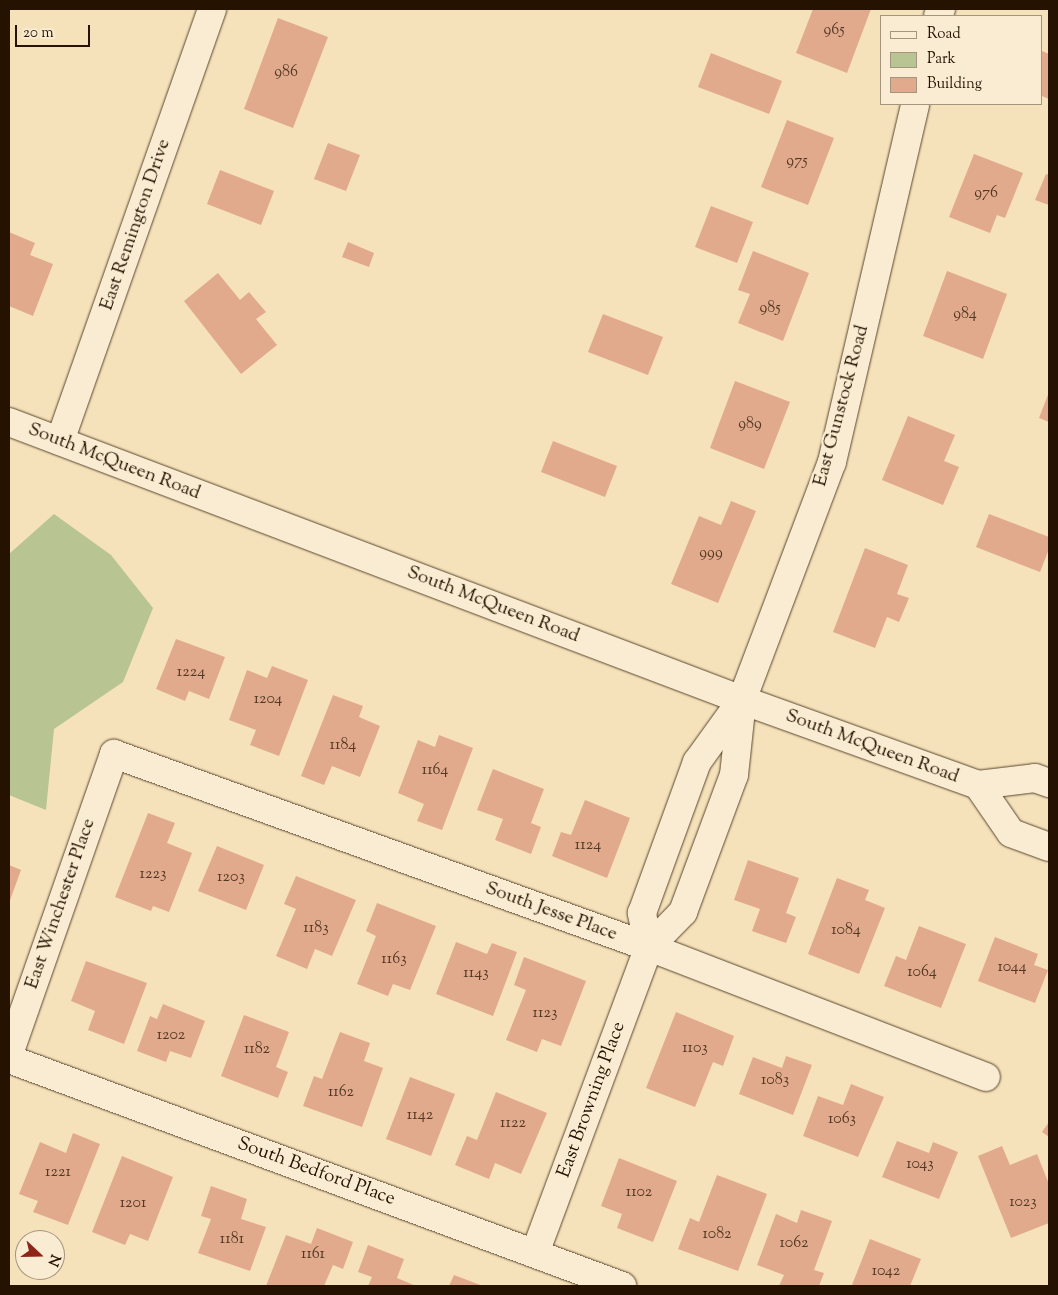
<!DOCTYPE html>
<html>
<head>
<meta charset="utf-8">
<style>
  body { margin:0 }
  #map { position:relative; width:1058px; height:1295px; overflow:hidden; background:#f6e2ba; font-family:"Sorts Mill Goudy",serif }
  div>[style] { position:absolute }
  .green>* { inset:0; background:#b8c492 }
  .building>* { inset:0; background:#e1aa8d }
  .roads { filter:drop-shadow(0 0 1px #59462e) drop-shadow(0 0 1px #59462e) }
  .street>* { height:28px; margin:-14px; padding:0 14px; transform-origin:14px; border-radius:14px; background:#f9ecd2 }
  .secondary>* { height:28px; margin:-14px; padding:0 14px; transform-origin:14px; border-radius:14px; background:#f9ecd2 }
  span { translate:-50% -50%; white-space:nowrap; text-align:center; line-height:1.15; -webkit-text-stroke:5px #f9ecd2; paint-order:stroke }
  .number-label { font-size:16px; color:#543823 }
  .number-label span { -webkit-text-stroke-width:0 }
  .street-label { font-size:19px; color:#251200 }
  .frame { position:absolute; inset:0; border:10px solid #251200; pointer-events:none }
  .legend { position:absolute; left:880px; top:15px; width:162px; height:90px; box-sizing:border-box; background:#f9ecd2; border:1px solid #a4957e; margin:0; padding:6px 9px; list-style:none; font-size:15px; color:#251200 }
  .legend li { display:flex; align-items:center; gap:10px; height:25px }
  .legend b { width:25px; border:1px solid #a4957e }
  .north { position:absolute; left:15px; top:1230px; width:50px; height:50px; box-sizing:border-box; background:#f9ecd2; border:1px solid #a4957e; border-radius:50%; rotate:111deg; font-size:14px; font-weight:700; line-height:20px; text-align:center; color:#251200 }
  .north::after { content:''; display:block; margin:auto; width:18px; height:22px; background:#8f2418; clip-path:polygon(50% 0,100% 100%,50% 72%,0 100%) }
  .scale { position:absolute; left:15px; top:25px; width:75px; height:22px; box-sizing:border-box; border:2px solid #251200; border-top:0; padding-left:6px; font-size:15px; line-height:18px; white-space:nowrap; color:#251200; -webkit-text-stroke:4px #f9ecd2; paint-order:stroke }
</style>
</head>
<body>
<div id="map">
  <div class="green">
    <i style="clip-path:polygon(54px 514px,111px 555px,153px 608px,123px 682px,54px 729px,46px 810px,9px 795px,9px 554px)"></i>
  </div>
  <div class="building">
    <i style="clip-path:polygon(813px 9px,871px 9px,847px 73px,796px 53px)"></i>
    <i style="clip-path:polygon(278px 18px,328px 37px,293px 128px,244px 109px)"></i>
    <i style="clip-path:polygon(1042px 51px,1049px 54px,1049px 99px,1042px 96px)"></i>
    <i style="clip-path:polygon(711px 53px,782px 81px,769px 114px,698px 87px)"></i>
    <i style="clip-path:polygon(787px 120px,834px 138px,808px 205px,761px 187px)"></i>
    <i style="clip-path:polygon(328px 143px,360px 155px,346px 191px,314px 179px)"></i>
    <i style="clip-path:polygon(974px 154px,1023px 173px,1005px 218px,997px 215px,990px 233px,949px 217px)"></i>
    <i style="clip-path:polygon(220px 170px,274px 191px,261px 225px,207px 204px)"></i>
    <i style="clip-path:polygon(1046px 174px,1049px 175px,1049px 205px,1035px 200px)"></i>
    <i style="clip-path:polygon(711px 206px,753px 222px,737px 263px,695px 247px)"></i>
    <i style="clip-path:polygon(9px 232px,35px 243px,30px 255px,53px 264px,33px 316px,9px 306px)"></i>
    <i style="clip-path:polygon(348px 242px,374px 253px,369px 267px,342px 257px)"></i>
    <i style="clip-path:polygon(753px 251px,809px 273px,783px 341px,738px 323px,750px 294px,738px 290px)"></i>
    <i style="clip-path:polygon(947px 271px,1007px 294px,983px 359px,923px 336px)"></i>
    <i style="clip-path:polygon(218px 273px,240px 300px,249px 292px,266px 312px,256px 319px,277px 345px,241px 374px,184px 301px)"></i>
    <i style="clip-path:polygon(603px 314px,663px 337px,648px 375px,588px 352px)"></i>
    <i style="clip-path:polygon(735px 381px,790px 402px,764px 469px,710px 448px)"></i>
    <i style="clip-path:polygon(1049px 392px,1049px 422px,1039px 418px)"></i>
    <i style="clip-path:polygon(908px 416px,955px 435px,944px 461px,959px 467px,943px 505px,882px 480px)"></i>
    <i style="clip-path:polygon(553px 441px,617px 466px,605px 497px,541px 472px)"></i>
    <i style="clip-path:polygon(731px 501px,756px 511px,718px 603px,671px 584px,699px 516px,721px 525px)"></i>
    <i style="clip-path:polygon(989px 514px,1049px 537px,1049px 549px,1040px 572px,976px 547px)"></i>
    <i style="clip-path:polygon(865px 548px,908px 565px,897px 594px,909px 598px,899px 622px,887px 617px,875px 648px,833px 632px)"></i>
    <i style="clip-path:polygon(176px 639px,225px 657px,209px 699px,189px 691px,185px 701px,156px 689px)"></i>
    <i style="clip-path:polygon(272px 666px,308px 680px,279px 756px,250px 745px,256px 730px,229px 720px,247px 670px,267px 678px)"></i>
    <i style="clip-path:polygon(333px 695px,363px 706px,359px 717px,380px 726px,360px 777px,332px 766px,324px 785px,301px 776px)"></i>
    <i style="clip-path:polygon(439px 735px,473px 748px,442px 830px,417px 821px,424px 804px,398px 793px,418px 740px,435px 747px)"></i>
    <i style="clip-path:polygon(493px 769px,544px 789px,531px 823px,541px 827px,531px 854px,495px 840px,503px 819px,477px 810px)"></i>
    <i style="clip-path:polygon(585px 800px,630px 818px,607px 878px,552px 856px,561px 832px,571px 835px)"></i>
    <i style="clip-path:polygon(148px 813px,175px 823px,167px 843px,192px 853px,169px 912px,153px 906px,151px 911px,115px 897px)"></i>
    <i style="clip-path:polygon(217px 846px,264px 865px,246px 910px,198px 891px)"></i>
    <i style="clip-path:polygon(748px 860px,799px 878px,786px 913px,796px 917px,786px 943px,752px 931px,760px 909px,734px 900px)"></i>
    <i style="clip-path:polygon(9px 865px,21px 870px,9px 903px)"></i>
    <i style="clip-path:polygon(296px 876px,356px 900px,332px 956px,315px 949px,307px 969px,276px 956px,296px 909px,284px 904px)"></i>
    <i style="clip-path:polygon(837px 878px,869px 890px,865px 900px,885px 908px,859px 974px,808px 954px)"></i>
    <i style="clip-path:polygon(377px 903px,436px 926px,410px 990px,393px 984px,388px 996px,357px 984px,376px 936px,366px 931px)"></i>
    <i style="clip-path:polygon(919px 926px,966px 944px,941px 1008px,884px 986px,896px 956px,906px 960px)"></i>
    <i style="clip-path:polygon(995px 937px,1038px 954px,1034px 965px,1048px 970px,1035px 1003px,978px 981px)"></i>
    <i style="clip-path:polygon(456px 942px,487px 954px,492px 943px,517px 952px,493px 1016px,436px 994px)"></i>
    <i style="clip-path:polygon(524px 957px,586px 981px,561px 1046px,542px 1039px,537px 1052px,506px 1040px,526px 990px,514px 985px)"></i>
    <i style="clip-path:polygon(86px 961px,147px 983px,124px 1044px,88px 1030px,95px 1011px,71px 1001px)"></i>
    <i style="clip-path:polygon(163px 1004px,205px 1021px,191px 1058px,170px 1051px,166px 1062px,137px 1051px,150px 1016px,157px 1019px)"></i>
    <i style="clip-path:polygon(676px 1012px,734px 1036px,723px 1066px,713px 1062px,695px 1107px,646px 1088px)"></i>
    <i style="clip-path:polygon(244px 1015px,289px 1032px,276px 1067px,288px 1072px,278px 1098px,221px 1076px)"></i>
    <i style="clip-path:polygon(340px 1032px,370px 1043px,364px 1061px,383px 1068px,362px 1127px,303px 1106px,314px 1076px,322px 1079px)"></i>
    <i style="clip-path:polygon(786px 1056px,812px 1065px,793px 1115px,739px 1094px,753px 1057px,782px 1068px)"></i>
    <i style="clip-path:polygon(410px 1077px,455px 1094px,431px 1156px,386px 1139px)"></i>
    <i style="clip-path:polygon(851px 1084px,884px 1097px,858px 1157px,803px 1136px,818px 1096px,843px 1105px)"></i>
    <i style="clip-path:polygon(496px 1092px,547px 1113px,521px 1174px,495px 1163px,489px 1179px,455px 1165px,467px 1136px,477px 1140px)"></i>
    <i style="clip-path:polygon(1049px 1122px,1049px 1137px,1042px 1132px)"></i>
    <i style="clip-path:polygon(73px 1133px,100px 1144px,68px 1225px,33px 1212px,38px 1201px,19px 1194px,40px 1142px,66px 1153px)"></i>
    <i style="clip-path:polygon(897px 1141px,929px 1153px,933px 1142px,958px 1152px,939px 1199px,882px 1177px)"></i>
    <i style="clip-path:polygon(1002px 1146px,1010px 1165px,1037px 1154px,1049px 1184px,1049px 1223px,1011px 1238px,978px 1156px)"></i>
    <i style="clip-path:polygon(122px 1156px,173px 1177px,148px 1241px,130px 1234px,125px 1245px,92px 1232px)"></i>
    <i style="clip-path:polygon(619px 1158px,677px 1181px,653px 1242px,617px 1228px,622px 1214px,601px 1206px)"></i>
    <i style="clip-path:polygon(717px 1175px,767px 1194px,738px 1271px,678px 1249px,690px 1218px,699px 1222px)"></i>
    <i style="clip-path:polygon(211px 1186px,247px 1199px,241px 1219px,266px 1227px,250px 1271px,198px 1253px,211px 1219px,201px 1216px)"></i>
    <i style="clip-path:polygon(801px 1210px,832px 1221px,814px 1270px,824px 1273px,819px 1286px,779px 1286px,784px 1275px,757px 1265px,776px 1214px,797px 1223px)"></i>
    <i style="clip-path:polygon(317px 1228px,353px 1242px,343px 1269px,333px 1265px,324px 1286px,266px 1286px,286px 1235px,311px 1244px)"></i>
    <i style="clip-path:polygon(870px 1239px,921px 1259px,910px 1286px,852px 1285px)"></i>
    <i style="clip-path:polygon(368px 1245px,404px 1259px,397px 1278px,416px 1286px,368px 1286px,372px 1277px,358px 1272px)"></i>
    <i style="clip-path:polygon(454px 1275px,483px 1286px,449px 1286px)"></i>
  </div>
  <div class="roads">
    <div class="street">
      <i style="left:938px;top:16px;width:8px;rotate:-67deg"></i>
      <i style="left:60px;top:441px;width:458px;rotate:-70.6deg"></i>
      <i style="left:649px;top:947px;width:35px;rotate:-102deg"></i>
      <i style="left:642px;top:913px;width:161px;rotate:-70deg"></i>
      <i style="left:697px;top:762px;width:75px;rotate:-54.2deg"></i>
      <i style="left:9px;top:1054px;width:318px;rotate:-70.7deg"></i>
      <i style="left:114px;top:754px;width:569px;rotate:19.84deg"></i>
      <i style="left:649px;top:947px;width:361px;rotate:21.1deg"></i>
      <i style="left:9px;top:1059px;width:654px;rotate:20.32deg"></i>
      <i style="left:535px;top:1253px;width:327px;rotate:-69.6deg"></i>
      <i style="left:649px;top:947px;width:49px;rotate:-45.8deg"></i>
      <i style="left:683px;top:912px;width:146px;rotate:-69.6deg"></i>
      <i style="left:734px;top:775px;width:75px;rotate:-83.9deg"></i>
      <i style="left:742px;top:700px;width:254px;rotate:-69.3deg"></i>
      <i style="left:832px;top:462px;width:367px;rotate:-76.9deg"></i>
    </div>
    <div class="secondary">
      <i style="left:9px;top:422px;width:784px;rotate:20.77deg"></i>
      <i style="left:742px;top:700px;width:251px;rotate:19.8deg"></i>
      <i style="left:978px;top:785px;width:57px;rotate:-7deg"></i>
      <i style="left:1035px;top:778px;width:15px;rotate:20deg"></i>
      <i style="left:978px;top:785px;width:58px;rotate:55.5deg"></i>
      <i style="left:1011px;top:833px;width:40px;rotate:20.2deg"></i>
    </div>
  </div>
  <div class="number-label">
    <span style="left:834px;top:31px">965</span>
    <span style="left:286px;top:73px">986</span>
    <span style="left:797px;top:162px">975</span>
    <span style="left:986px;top:194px">976</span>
    <span style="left:770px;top:309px">985</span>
    <span style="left:965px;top:315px">984</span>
    <span style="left:750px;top:425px">989</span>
    <span style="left:711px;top:554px">999</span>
    <span style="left:191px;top:673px">1224</span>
    <span style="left:268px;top:700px">1204</span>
    <span style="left:343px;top:746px">1184</span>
    <span style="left:435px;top:771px">1164</span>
    <span style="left:588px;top:846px">1124</span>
    <span style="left:153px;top:875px">1223</span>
    <span style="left:231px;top:878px">1203</span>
    <span style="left:316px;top:929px">1183</span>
    <span style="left:846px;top:931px">1084</span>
    <span style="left:394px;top:960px">1163</span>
    <span style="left:1012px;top:968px">1044</span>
    <span style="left:922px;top:973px">1064</span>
    <span style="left:476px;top:974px">1143</span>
    <span style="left:545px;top:1014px">1123</span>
    <span style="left:171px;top:1036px">1202</span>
    <span style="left:695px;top:1049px">1103</span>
    <span style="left:257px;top:1050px">1182</span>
    <span style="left:775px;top:1081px">1083</span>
    <span style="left:341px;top:1093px">1162</span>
    <span style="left:420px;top:1116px">1142</span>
    <span style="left:842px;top:1120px">1063</span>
    <span style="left:513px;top:1124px">1122</span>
    <span style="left:920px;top:1165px">1043</span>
    <span style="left:58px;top:1173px">1221</span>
    <span style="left:639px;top:1193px">1102</span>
    <span style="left:1023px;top:1203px">1023</span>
    <span style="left:133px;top:1204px">1201</span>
    <span style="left:717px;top:1235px">1082</span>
    <span style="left:232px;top:1240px">1181</span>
    <span style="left:794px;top:1244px">1062</span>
    <span style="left:313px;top:1255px">1161</span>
    <span style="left:886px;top:1272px">1042</span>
  </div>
  <div class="street-label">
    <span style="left:136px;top:225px;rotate:-71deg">East Remington Drive</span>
    <span style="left:842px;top:406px;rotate:-75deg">East Gunstock Road</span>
    <span style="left:114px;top:462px;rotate:21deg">South McQueen Road</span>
    <span style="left:493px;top:605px;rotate:21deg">South McQueen Road</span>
    <span style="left:872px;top:747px;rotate:20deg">South McQueen Road</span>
    <span style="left:61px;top:904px;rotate:-71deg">East Winchester Place</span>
    <span style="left:551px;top:912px;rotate:20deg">South Jesse Place</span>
    <span style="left:592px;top:1100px;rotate:-70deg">East Browning Place</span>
    <span style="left:316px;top:1172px;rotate:20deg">South Bedford Place</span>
  </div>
  <div class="frame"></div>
  <ul class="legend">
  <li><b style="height:6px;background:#f9ecd2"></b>Road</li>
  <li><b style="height:14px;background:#b8c492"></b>Park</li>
  <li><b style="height:14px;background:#e1aa8d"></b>Building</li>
  </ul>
  <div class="north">N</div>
  <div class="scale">20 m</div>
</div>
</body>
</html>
